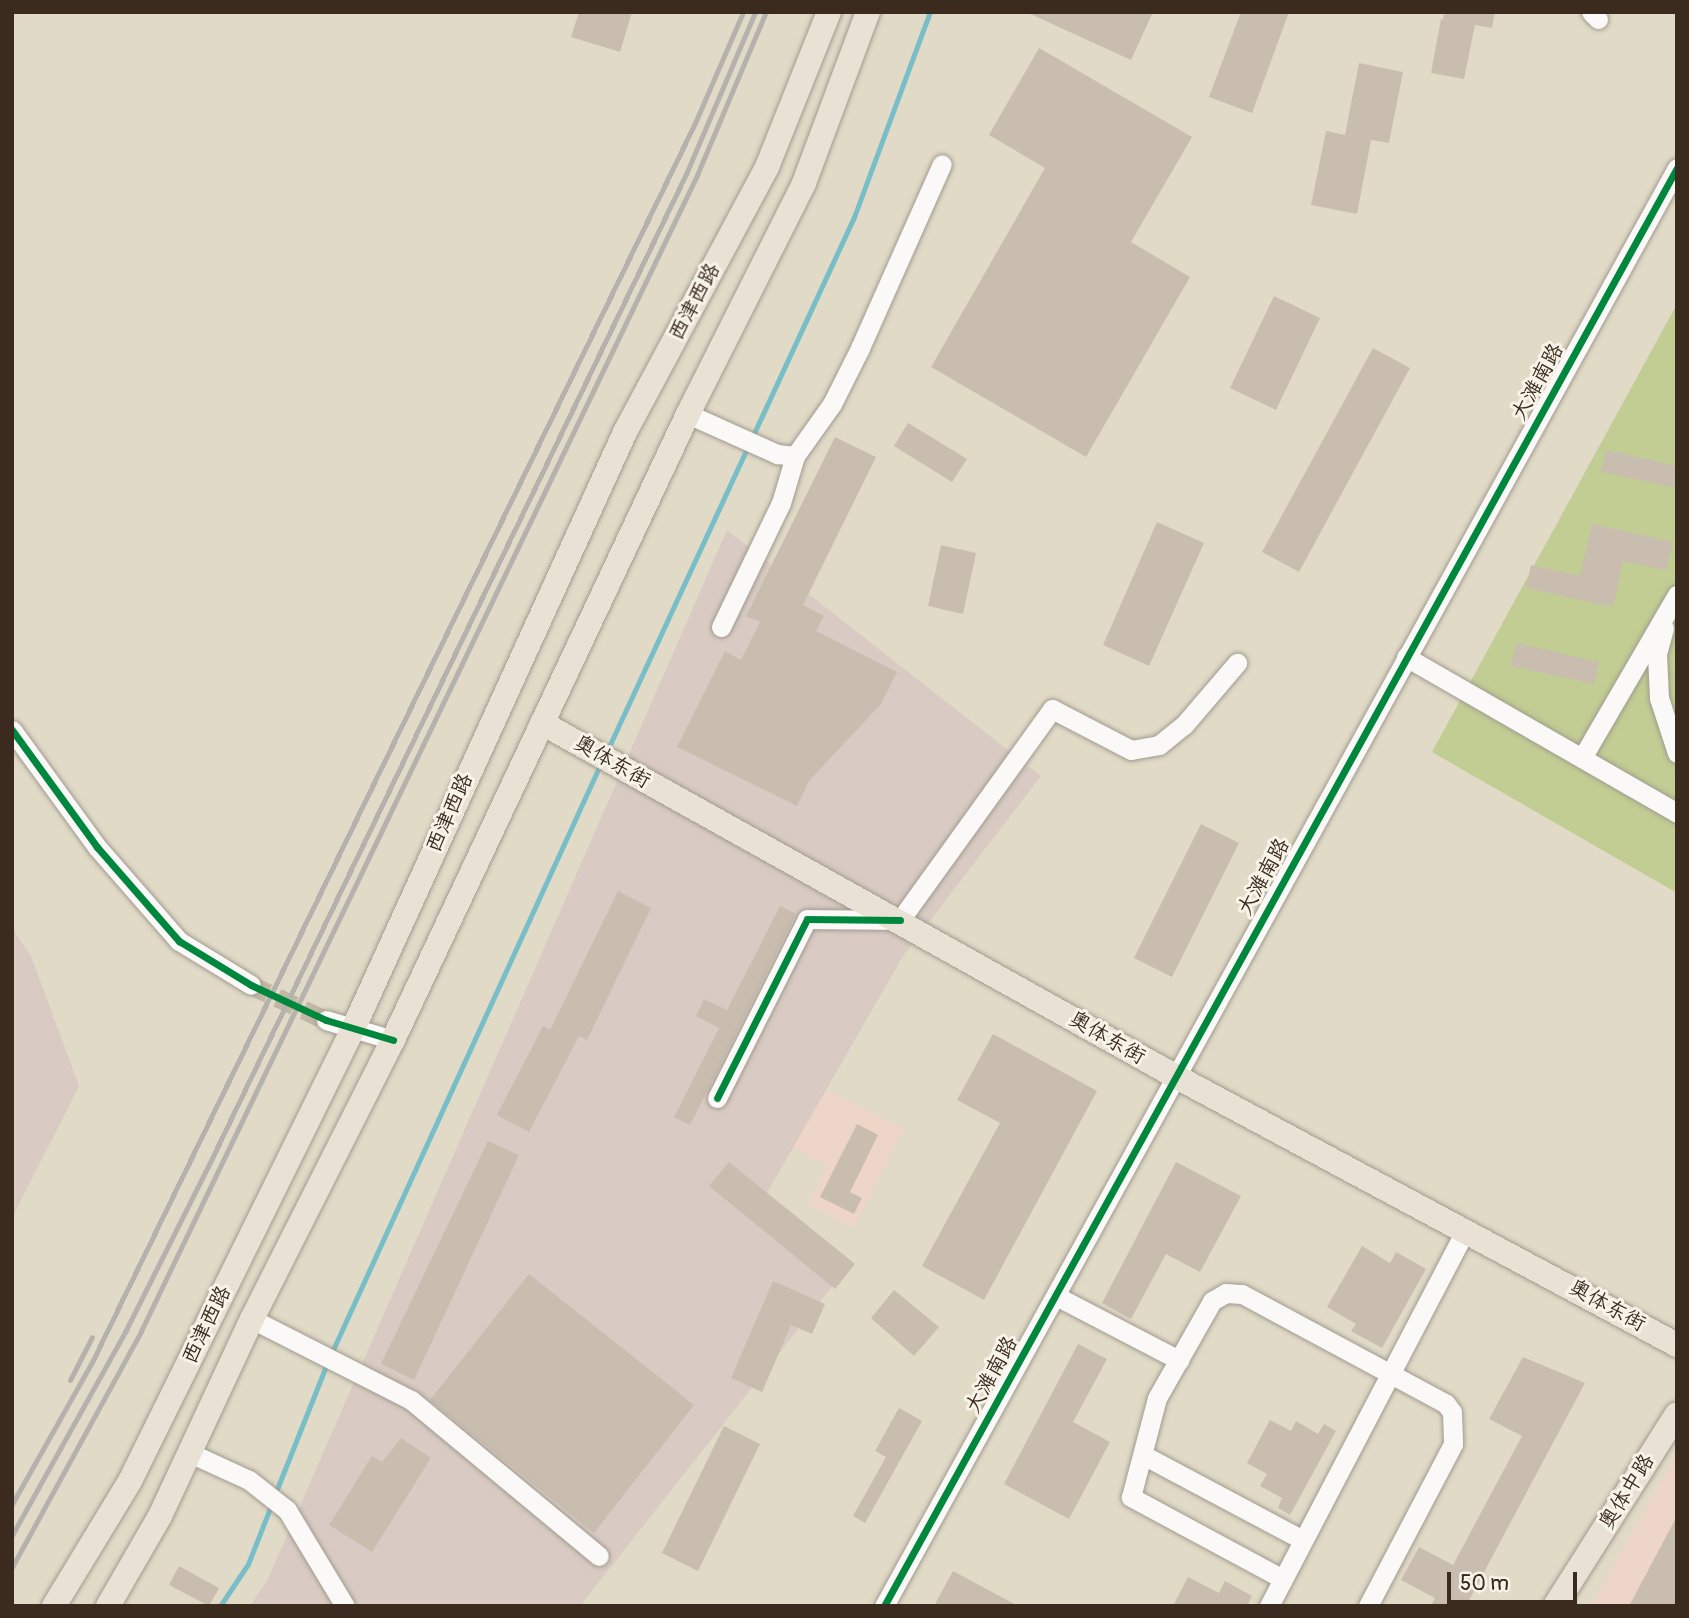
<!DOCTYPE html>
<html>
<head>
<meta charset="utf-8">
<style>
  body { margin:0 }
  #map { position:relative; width:1689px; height:1618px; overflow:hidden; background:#e1dac7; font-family:Pangolin,"LXGW WenKai TC",sans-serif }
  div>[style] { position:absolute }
  .built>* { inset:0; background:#edd5c8 }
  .industrial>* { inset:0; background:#d9cbc3 }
  .green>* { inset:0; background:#c1cd93 }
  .stream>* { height:5px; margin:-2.5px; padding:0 2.5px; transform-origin:2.5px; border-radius:2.5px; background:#77bec8 }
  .building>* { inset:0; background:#c9bdb0 }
  .minor-tunnel>* { height:19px; margin-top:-9.5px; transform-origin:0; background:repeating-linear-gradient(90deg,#c0b7a5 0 19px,transparent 0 29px) }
  .roads { filter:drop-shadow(0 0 2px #a19b8f) drop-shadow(0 0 2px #a19b8f) }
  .minor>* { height:19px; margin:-9.5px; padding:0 9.5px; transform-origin:9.5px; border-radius:9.5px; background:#faf9f7 }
  .major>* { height:24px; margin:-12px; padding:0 12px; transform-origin:12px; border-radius:12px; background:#eae1d5 }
  .rail>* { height:5px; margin:-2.5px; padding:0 2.5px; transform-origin:2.5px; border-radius:2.5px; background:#b5b2ae }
  .cycleway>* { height:7px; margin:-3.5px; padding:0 3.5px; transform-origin:3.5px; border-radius:3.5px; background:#00873e }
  span { translate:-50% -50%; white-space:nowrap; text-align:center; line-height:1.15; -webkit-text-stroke:6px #f7f3e8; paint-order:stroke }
  .street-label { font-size:21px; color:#3b2a1e }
  .frame { position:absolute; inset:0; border:14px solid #3b2a1e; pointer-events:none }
  .scale { position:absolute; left:1447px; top:1572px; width:130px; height:32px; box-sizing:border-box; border:4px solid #3b2a1e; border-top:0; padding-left:9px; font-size:21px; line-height:24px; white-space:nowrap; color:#3b2a1e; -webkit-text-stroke:5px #f7f3e8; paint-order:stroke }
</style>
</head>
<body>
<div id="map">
  <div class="built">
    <i style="clip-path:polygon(789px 1070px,904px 1129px,854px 1228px,808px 1205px,828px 1165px,759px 1130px)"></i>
    <i style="clip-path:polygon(1677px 1453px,1677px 1606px,1591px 1606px)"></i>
  </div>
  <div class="industrial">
    <i style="clip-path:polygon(727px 530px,1041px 776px,903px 956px,767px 1193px,848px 1266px,580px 1606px,250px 1606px,267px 1581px)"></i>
    <i style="clip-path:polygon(12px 928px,31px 956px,79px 1086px,12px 1218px)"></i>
  </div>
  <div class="green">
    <i style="clip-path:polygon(1677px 304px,1677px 893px,1432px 752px)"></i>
  </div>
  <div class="stream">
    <i style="left:606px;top:753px;width:591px;rotate:-65.17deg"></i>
    <i style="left:854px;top:217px;width:219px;rotate:-69.7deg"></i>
    <i style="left:331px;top:1354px;width:648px;rotate:-65.45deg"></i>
    <i style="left:275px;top:1494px;width:141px;rotate:-68.3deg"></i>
    <i style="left:220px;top:1606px;width:50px;rotate:-56.3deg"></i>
    <i style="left:248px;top:1564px;width:66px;rotate:-68.5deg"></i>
  </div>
  <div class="building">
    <i style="clip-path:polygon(579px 12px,632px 12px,620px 52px,571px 37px)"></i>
    <i style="clip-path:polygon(1026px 12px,1153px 12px,1131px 60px)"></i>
    <i style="clip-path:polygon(1241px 12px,1289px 12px,1252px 113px,1209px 97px)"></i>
    <i style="clip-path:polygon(1444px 12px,1495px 12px,1492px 28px,1475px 25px,1464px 79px,1431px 73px,1441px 19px,1452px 21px,1443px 19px)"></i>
    <i style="clip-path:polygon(1039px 48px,1192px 137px,1131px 242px,1190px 277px,1086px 457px,931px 367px,1045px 168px,989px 135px)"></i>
    <i style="clip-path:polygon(1359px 63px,1403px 72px,1389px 143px,1371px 140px,1357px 214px,1311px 205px,1326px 131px,1345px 135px)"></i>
    <i style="clip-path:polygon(1274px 296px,1320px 318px,1276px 410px,1230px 388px)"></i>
    <i style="clip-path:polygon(1373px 348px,1410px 368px,1299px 572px,1262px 552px)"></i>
    <i style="clip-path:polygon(908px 423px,967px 459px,952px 482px,894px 446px)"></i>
    <i style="clip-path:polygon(835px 437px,876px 457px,803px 605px,824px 616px,816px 631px,897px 672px,881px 704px,809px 781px,797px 806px,677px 747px,725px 651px,741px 660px,760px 622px,746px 616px)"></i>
    <i style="clip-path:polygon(1606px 450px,1677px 466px,1677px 488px,1601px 472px)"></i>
    <i style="clip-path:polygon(1157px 522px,1204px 543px,1149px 666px,1103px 645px)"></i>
    <i style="clip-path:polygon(1592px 524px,1673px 542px,1666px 570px,1623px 561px,1613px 607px,1526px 588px,1531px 565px,1580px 576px)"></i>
    <i style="clip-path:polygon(941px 545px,976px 553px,963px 614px,928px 606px)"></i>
    <i style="clip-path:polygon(1516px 643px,1599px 662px,1594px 684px,1511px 666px)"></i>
    <i style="clip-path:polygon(1201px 824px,1239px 843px,1172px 977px,1134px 958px)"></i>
    <i style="clip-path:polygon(618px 891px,651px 908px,587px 1040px,579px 1036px,529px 1132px,497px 1115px,543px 1026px,550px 1030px)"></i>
    <i style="clip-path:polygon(780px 906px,796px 914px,690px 1125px,674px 1117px,719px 1028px,696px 1016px,704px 999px,727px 1010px)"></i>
    <i style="clip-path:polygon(993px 1034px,1097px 1091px,984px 1300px,922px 1266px,1000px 1123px,957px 1100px)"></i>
    <i style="clip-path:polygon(857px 1124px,878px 1135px,850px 1192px,862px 1198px,854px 1214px,820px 1197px)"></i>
    <i style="clip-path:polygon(488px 1141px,519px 1155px,414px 1380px,381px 1364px)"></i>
    <i style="clip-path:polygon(729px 1162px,855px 1264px,835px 1289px,709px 1186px)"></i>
    <i style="clip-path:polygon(1176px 1162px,1241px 1196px,1200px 1272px,1166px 1254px,1131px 1319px,1102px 1303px)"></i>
    <i style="clip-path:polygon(1362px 1246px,1390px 1263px,1396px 1252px,1426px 1269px,1382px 1348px,1351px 1331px,1356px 1324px,1327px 1307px)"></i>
    <i style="clip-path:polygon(529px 1274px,694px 1405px,594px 1533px,430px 1400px)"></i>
    <i style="clip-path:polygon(773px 1281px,825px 1304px,812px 1334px,791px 1325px,762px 1392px,731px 1378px)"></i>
    <i style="clip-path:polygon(894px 1290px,939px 1327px,914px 1356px,871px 1318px)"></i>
    <i style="clip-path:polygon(1078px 1344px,1107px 1359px,1073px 1422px,1110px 1442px,1069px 1519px,1004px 1484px)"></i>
    <i style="clip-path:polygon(1523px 1357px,1585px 1383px,1466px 1606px,1431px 1606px,1435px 1598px,1401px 1580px,1419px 1547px,1453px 1565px,1522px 1436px,1489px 1419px)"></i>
    <i style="clip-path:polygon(899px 1408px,922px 1421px,865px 1523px,853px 1516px,886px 1457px,875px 1451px)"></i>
    <i style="clip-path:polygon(1270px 1420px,1291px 1431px,1296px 1421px,1318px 1434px,1324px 1424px,1336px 1431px,1290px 1515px,1278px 1508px,1282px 1498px,1260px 1486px,1267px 1474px,1247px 1463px)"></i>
    <i style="clip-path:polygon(724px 1426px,760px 1444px,698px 1571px,662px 1553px)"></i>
    <i style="clip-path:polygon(401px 1438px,431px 1458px,372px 1552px,329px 1525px,372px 1456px,382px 1462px)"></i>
    <i style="clip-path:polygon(1677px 1516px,1677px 1606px,1629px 1606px)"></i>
    <i style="clip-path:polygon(179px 1566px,219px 1588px,209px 1606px,169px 1585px)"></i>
    <i style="clip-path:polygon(953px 1571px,1018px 1606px,934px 1606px)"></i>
    <i style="clip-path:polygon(1188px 1577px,1219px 1593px,1225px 1581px,1252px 1596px,1247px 1606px,1173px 1606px)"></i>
  </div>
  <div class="minor-tunnel">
    <i style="left:251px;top:985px;width:83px;rotate:25deg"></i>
  </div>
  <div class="roads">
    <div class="minor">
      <i style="left:1591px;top:12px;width:10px;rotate:45deg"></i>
      <i style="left:688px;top:414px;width:98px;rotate:24.2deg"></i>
      <i style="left:777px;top:454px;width:18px;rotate:6deg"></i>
      <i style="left:795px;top:456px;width:64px;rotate:-54.6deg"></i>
      <i style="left:832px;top:404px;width:63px;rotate:-63.4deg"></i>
      <i style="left:860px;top:348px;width:201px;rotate:-66deg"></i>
      <i style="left:721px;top:627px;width:138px;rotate:-64.2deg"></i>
      <i style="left:781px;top:503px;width:49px;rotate:-73.4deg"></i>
      <i style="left:1664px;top:628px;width:27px;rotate:105deg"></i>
      <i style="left:1657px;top:654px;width:44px;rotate:87.4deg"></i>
      <i style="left:1659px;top:698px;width:58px;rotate:71.9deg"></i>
      <i style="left:1406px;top:657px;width:313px;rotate:29.9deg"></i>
      <i style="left:12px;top:730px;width:145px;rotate:54deg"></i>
      <i style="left:97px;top:847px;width:125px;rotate:48.9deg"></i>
      <i style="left:179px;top:941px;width:84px;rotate:31.4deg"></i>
      <i style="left:1582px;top:758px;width:189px;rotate:-59.8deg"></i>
      <i style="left:326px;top:1020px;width:70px;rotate:16.6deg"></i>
      <i style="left:717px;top:1098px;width:200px;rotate:-63.3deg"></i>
      <i style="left:807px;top:919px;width:93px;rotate:0.6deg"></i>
      <i style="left:900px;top:920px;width:260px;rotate:-54.2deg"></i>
      <i style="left:1052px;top:709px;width:89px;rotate:27.4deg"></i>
      <i style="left:1131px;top:750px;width:28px;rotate:-10deg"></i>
      <i style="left:1159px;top:745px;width:32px;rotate:-39deg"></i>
      <i style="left:1184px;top:725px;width:82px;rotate:-49.5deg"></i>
      <i style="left:1056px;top:1296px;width:139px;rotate:27.5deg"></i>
      <i style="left:252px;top:1319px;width:178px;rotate:27deg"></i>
      <i style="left:411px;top:1400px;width:244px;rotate:39.7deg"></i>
      <i style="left:190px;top:1453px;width:65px;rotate:24.6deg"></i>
      <i style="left:249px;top:1480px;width:48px;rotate:38.3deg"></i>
      <i style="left:287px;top:1510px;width:112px;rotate:58.9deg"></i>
      <i style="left:1145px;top:1456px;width:179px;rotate:28deg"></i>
      <i style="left:1283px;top:1579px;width:173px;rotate:-151.7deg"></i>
      <i style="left:1131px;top:1497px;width:102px;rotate:-75.3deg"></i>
      <i style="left:1157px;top:1398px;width:112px;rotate:-60.4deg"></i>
      <i style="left:1212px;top:1301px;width:16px;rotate:-30deg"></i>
      <i style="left:1226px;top:1293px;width:16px;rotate:4deg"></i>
      <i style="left:1242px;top:1294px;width:232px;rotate:28.3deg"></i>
      <i style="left:1446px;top:1404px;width:10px;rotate:53deg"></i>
      <i style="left:1452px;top:1412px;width:32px;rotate:88deg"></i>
      <i style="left:1453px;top:1444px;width:183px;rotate:117.7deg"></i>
      <i style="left:884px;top:1606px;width:1642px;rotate:-61.13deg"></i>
      <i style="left:1269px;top:1606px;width:425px;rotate:-62.4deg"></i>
    </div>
    <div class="major">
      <i style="left:542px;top:723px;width:723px;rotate:29.15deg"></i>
      <i style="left:1173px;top:1075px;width:572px;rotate:28.18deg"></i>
      <i style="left:54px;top:1606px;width:146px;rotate:-58.7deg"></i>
      <i style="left:130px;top:1481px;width:506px;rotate:-63.74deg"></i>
      <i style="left:354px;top:1027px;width:654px;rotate:-65.51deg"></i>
      <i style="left:625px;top:432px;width:301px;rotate:-61.8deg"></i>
      <i style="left:767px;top:167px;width:167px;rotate:-68.2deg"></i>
      <i style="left:108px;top:1606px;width:104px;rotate:-60deg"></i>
      <i style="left:160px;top:1516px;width:217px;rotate:-65deg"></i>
      <i style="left:252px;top:1319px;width:313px;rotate:-63.2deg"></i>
      <i style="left:393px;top:1040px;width:692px;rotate:-64.77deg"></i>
      <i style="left:688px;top:414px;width:258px;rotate:-63.3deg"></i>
      <i style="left:804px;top:183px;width:183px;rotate:-69.5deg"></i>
      <i style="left:1555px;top:1606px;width:227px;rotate:-57.6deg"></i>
    </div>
  </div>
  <div class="rail">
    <i style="left:70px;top:1380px;width:48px;rotate:-62.9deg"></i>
    <i style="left:12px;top:1504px;width:163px;rotate:-60.6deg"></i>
    <i style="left:92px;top:1362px;width:1378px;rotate:-64.05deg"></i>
    <i style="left:695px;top:123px;width:121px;rotate:-66.6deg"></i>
    <i style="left:12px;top:1535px;width:235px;rotate:-60.9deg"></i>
    <i style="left:126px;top:1330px;width:192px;rotate:-63.4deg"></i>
    <i style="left:212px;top:1158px;width:1092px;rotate:-64.28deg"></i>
    <i style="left:686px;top:174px;width:176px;rotate:-66.9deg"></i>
    <i style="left:12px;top:1567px;width:269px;rotate:-61.3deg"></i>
    <i style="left:141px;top:1331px;width:1283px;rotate:-64.31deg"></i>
    <i style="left:697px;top:175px;width:177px;rotate:-67.1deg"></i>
  </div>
  <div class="cycleway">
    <i style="left:12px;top:730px;width:145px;rotate:54deg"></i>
    <i style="left:97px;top:847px;width:125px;rotate:48.9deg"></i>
    <i style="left:179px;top:941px;width:84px;rotate:31.4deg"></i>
    <i style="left:251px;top:985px;width:83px;rotate:25deg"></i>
    <i style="left:326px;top:1020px;width:70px;rotate:16.6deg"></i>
    <i style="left:717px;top:1098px;width:200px;rotate:-63.3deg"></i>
    <i style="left:807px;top:919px;width:93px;rotate:0.6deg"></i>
    <i style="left:884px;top:1606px;width:1642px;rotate:-61.13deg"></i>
  </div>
  <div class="street-label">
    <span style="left:695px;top:302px;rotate:-62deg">西津西路</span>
    <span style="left:1538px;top:382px;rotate:-61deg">大滩南路</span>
    <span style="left:612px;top:762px;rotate:30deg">奥体东街</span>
    <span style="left:450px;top:813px;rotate:-66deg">西津西路</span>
    <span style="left:1264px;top:877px;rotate:-61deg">大滩南路</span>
    <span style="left:1107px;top:1038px;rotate:30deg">奥体东街</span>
    <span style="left:1607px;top:1306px;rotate:29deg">奥体东街</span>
    <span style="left:207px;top:1325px;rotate:-64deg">西津西路</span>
    <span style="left:992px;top:1375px;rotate:-61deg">大滩南路</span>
    <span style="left:1627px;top:1492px;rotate:-58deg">奥体中路</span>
  </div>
  <div class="frame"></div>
  <div class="scale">50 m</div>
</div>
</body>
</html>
